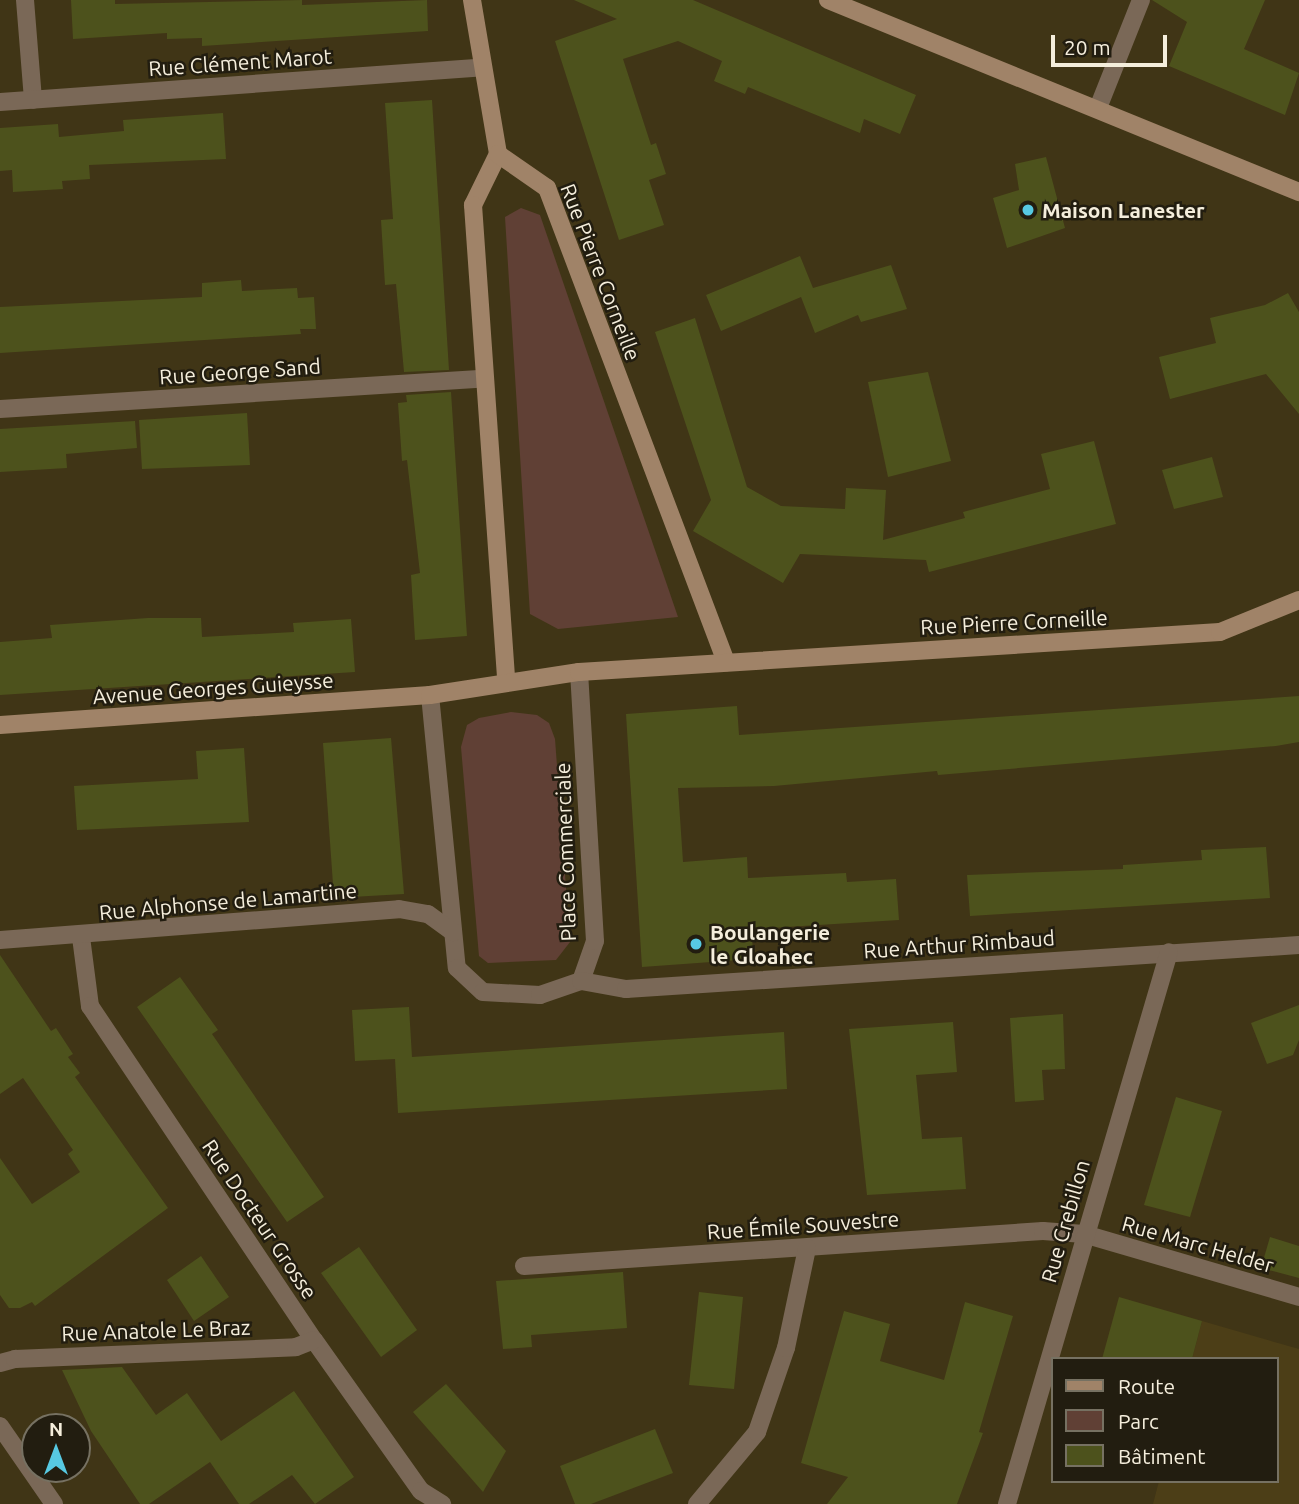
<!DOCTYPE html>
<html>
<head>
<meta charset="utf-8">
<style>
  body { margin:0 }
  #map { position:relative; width:1299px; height:1504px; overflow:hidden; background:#403516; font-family:Ubuntu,sans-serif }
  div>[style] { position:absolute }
  .built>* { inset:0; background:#4c3e17 }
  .green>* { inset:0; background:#604035 }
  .building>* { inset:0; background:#4d521c }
  .street>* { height:18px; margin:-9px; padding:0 9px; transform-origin:9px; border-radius:9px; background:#7a6857 }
  .secondary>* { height:18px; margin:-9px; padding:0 9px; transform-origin:9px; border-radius:9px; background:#a08368 }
  .dots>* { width:19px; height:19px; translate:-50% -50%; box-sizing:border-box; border:4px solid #221d10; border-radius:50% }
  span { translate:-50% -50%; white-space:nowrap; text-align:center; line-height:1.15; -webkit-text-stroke:5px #221d10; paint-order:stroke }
  .street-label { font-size:21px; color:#f5eedc }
  .poi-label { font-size:21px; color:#f5eedc; font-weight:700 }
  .left { translate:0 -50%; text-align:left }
  .legend { position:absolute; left:1051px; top:1357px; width:228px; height:126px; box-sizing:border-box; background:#221d10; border:2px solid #767162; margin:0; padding:9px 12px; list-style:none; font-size:21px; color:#f5eedc }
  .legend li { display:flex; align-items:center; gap:14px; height:35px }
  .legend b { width:35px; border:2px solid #767162 }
  .north { position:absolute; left:21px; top:1413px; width:70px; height:70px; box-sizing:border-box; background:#221d10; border:2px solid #767162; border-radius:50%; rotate:0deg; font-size:19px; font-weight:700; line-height:28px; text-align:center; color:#f5eedc }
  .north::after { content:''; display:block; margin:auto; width:24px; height:32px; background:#57c9e2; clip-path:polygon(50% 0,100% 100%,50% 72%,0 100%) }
  .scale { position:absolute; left:1051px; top:35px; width:116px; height:32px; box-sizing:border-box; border:4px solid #f5eedc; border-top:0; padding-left:9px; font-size:21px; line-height:24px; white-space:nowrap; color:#f5eedc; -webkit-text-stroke:5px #221d10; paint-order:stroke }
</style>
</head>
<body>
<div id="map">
  <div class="built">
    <i style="clip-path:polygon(1202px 1321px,1299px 1349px,1299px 1504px,1153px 1504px,1159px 1481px,1276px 1481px,1276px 1359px,1192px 1359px)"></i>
  </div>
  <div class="green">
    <i style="clip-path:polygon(521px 208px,540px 215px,678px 617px,558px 629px,530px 614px,505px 217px)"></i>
    <i style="clip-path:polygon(511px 712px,537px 715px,549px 723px,555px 739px,570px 942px,556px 960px,488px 963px,479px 956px,461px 747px,467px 725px,479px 718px)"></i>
  </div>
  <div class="building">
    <i style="clip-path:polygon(71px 0,115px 0,115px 4px,302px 0,302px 5px,427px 0,428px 31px,202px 46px,202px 38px,167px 39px,167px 33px,73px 39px)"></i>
    <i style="clip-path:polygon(574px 0,693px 0,916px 95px,900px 134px,864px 119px,860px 133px,748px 87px,745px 94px,714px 81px,722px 61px,678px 41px,623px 59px,651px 145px,656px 143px,666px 174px,649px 180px,664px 225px,619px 240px,555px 41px,617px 19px)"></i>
    <i style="clip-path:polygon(1152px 0,1265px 0,1244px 49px,1299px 73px,1285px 115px,1169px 66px,1187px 22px)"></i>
    <i style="clip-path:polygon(432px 100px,449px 370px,404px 372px,396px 284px,385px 285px,381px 220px,393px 219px,385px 103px)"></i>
    <i style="clip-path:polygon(223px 113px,226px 159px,89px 165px,90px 179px,62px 181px,63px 189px,13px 192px,12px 170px,0 171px,0 128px,58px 124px,59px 137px,124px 131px,123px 120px)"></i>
    <i style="clip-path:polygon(1046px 157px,1065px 228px,1007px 248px,993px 198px,1019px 190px,1015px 164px)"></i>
    <i style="clip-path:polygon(800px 256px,813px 288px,891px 265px,907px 309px,861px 322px,858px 315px,815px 333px,801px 297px,721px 331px,706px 295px)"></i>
    <i style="clip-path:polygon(241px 280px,242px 291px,297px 288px,298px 298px,314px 297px,316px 329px,300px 329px,301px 334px,0 353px,0 307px,202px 297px,202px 283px)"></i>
    <i style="clip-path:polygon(1288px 293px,1299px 312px,1299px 414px,1266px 374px,1170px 399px,1159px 357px,1216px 343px,1210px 318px,1265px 305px)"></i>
    <i style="clip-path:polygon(695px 318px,747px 487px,781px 506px,845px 509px,846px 488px,886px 490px,883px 540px,965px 518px,963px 512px,1050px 489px,1041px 454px,1094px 441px,1116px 524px,929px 572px,926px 560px,800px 554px,783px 583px,693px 531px,711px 500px,655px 332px)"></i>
    <i style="clip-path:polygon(928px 372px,951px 461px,888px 477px,868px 382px)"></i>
    <i style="clip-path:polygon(451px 392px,467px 636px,415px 640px,411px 575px,420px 573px,407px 460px,402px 461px,398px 403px,407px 402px,406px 395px)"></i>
    <i style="clip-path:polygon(247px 413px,250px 465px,142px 469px,139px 420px)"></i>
    <i style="clip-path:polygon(135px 421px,137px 448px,66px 454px,67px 468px,0 472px,0 429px)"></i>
    <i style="clip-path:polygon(1212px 457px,1223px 497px,1174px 509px,1162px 470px)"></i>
    <i style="clip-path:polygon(148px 618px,201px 618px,202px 637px,294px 632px,293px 623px,351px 619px,355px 672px,0 695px,0 642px,52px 638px,50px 625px)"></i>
    <i style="clip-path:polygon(1299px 696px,1299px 742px,1276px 746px,938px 775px,937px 771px,774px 786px,678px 788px,683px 862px,747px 857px,748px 878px,846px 873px,847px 882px,896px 879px,899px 920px,752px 929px,753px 959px,642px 967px,626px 714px,737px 706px,739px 735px)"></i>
    <i style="clip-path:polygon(391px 738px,404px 894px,334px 898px,323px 743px)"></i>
    <i style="clip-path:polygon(244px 748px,249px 822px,77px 830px,74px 786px,198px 779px,196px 751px)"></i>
    <i style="clip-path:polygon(1266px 847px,1270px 898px,970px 916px,967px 875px,1123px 869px,1123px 865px,1202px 860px,1201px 850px)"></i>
    <i style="clip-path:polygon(0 955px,51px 1031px,56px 1028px,73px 1054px,68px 1057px,80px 1073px,75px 1077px,168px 1208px,35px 1306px,32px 1302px,20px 1308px,9px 1308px,0 1295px,0 1158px,32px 1204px,80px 1172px,68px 1154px,73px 1150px,23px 1078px,0 1094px)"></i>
    <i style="clip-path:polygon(180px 977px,218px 1030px,212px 1034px,324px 1197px,287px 1222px,137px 1007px)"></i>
    <i style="clip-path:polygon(1299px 1005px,1299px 1040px,1293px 1055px,1267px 1064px,1251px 1023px)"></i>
    <i style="clip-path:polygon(409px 1007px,412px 1057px,784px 1032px,787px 1089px,398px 1113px,395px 1059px,355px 1061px,352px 1010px)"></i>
    <i style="clip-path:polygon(1063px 1014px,1065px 1069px,1042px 1070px,1044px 1100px,1015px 1102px,1010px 1018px)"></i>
    <i style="clip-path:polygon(953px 1022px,957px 1072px,916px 1075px,922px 1139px,962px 1137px,966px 1189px,867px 1195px,849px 1029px)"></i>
    <i style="clip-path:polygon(1176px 1097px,1222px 1111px,1190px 1217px,1144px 1205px)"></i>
    <i style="clip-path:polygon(1270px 1237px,1299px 1246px,1299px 1278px,1261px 1268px)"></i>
    <i style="clip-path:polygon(359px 1247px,417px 1330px,381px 1357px,321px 1273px)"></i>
    <i style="clip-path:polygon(201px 1256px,229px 1297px,194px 1321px,167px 1280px)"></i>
    <i style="clip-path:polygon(623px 1272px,627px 1328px,531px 1335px,532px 1347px,503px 1349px,496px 1281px)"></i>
    <i style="clip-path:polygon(699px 1292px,743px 1297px,734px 1389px,689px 1385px)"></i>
    <i style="clip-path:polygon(1119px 1297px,1202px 1321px,1192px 1359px,1102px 1359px)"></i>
    <i style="clip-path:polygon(965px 1302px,1013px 1316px,979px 1432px,983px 1433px,957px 1504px,827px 1504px,848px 1477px,801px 1463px,844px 1311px,890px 1324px,880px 1361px,944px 1380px)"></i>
    <i style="clip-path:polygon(122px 1367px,156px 1415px,187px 1393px,221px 1441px,294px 1391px,354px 1477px,315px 1504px,292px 1475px,249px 1504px,239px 1504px,210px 1462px,149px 1504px,140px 1504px,91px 1431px,62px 1370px)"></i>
    <i style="clip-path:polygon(446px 1384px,506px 1451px,483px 1492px,413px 1412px)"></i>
    <i style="clip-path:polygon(655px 1429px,673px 1473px,591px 1504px,575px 1504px,560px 1466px)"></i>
  </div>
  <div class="street">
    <i style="left:25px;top:0;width:100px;rotate:85.4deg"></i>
    <i style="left:0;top:102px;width:484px;rotate:-4.1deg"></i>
    <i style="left:1098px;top:108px;width:116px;rotate:-68.3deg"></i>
    <i style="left:0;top:409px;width:484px;rotate:-3.6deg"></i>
    <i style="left:430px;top:695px;width:274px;rotate:84.4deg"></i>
    <i style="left:457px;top:968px;width:35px;rotate:43deg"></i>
    <i style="left:483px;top:992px;width:57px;rotate:3deg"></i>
    <i style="left:540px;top:995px;width:43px;rotate:-18.9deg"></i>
    <i style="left:581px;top:981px;width:42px;rotate:-70.7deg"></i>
    <i style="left:595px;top:941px;width:269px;rotate:-93.4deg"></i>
    <i style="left:81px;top:937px;width:70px;rotate:82.6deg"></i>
    <i style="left:90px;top:1006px;width:402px;rotate:56.2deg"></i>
    <i style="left:314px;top:1340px;width:185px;rotate:54.7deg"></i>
    <i style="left:421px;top:1491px;width:25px;rotate:32deg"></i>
    <i style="left:0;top:940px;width:400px;rotate:-4.4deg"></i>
    <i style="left:399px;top:909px;width:29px;rotate:10deg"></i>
    <i style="left:428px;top:914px;width:31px;rotate:36deg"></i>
    <i style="left:581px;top:981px;width:46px;rotate:10.1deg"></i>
    <i style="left:626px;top:989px;width:674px;rotate:-3.74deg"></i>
    <i style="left:524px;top:1266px;width:520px;rotate:-3.86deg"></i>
    <i style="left:1043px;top:1231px;width:41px;rotate:4.2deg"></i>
    <i style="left:1084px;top:1234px;width:224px;rotate:16.3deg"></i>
    <i style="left:0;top:1363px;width:16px;rotate:-15deg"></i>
    <i style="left:15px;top:1359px;width:281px;rotate:-2.4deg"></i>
    <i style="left:296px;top:1347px;width:19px;rotate:-21deg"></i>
    <i style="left:0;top:1426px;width:95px;rotate:55.3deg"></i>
    <i style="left:697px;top:1504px;width:94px;rotate:-50.2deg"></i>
    <i style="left:757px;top:1432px;width:89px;rotate:-71deg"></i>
    <i style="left:786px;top:1348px;width:102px;rotate:-78.1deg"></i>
    <i style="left:1007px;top:1504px;width:575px;rotate:-73.64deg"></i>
  </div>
  <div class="secondary">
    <i style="left:472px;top:0;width:156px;rotate:80.4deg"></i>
    <i style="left:498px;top:154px;width:57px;rotate:116.1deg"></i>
    <i style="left:473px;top:205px;width:478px;rotate:86deg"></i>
    <i style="left:828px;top:0;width:509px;rotate:22.18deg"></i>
    <i style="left:498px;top:154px;width:60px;rotate:34.8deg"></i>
    <i style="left:547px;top:188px;width:507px;rotate:69.31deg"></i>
    <i style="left:0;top:725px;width:431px;rotate:-4deg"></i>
    <i style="left:430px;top:695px;width:151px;rotate:-8.8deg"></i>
    <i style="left:579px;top:672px;width:642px;rotate:-3.57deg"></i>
    <i style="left:1220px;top:632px;width:85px;rotate:-22.1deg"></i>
  </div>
  <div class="dots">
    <i style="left:1028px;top:210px;background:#57c9e2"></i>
    <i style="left:696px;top:944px;background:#57c9e2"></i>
  </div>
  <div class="street-label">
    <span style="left:240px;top:62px;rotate:-4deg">Rue Clément Marot</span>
    <span style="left:601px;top:272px;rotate:69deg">Rue Pierre Corneille</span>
    <span style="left:240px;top:371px;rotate:-4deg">Rue George Sand</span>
    <span style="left:1014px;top:622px;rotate:-3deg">Rue Pierre Corneille</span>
    <span style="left:213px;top:688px;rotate:-4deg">Avenue Georges Guieysse</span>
    <span style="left:565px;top:852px;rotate:-92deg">Place Commerciale</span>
    <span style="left:228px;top:901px;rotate:-5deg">Rue Alphonse de Lamartine</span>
    <span style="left:959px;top:944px;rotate:-4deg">Rue Arthur Rimbaud</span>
    <span style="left:260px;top:1219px;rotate:56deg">Rue Docteur Grosse</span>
    <span style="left:1065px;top:1221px;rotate:-74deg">Rue Crebillon</span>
    <span style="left:803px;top:1225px;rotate:-4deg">Rue Émile Souvestre</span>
    <span style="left:1198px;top:1244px;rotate:16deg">Rue Marc Helder</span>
    <span style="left:156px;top:1330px;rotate:-2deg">Rue Anatole Le Braz</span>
  </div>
  <div class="poi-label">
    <span class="left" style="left:1042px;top:210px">Maison Lanester</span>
    <span class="left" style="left:710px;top:944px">Boulangerie<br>le Gloahec</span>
  </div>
  <ul class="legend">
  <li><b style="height:9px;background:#a08368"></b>Route</li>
  <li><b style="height:19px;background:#604035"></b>Parc</li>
  <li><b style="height:19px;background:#4d521c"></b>Bâtiment</li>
  </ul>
  <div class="north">N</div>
  <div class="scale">20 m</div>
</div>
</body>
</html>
